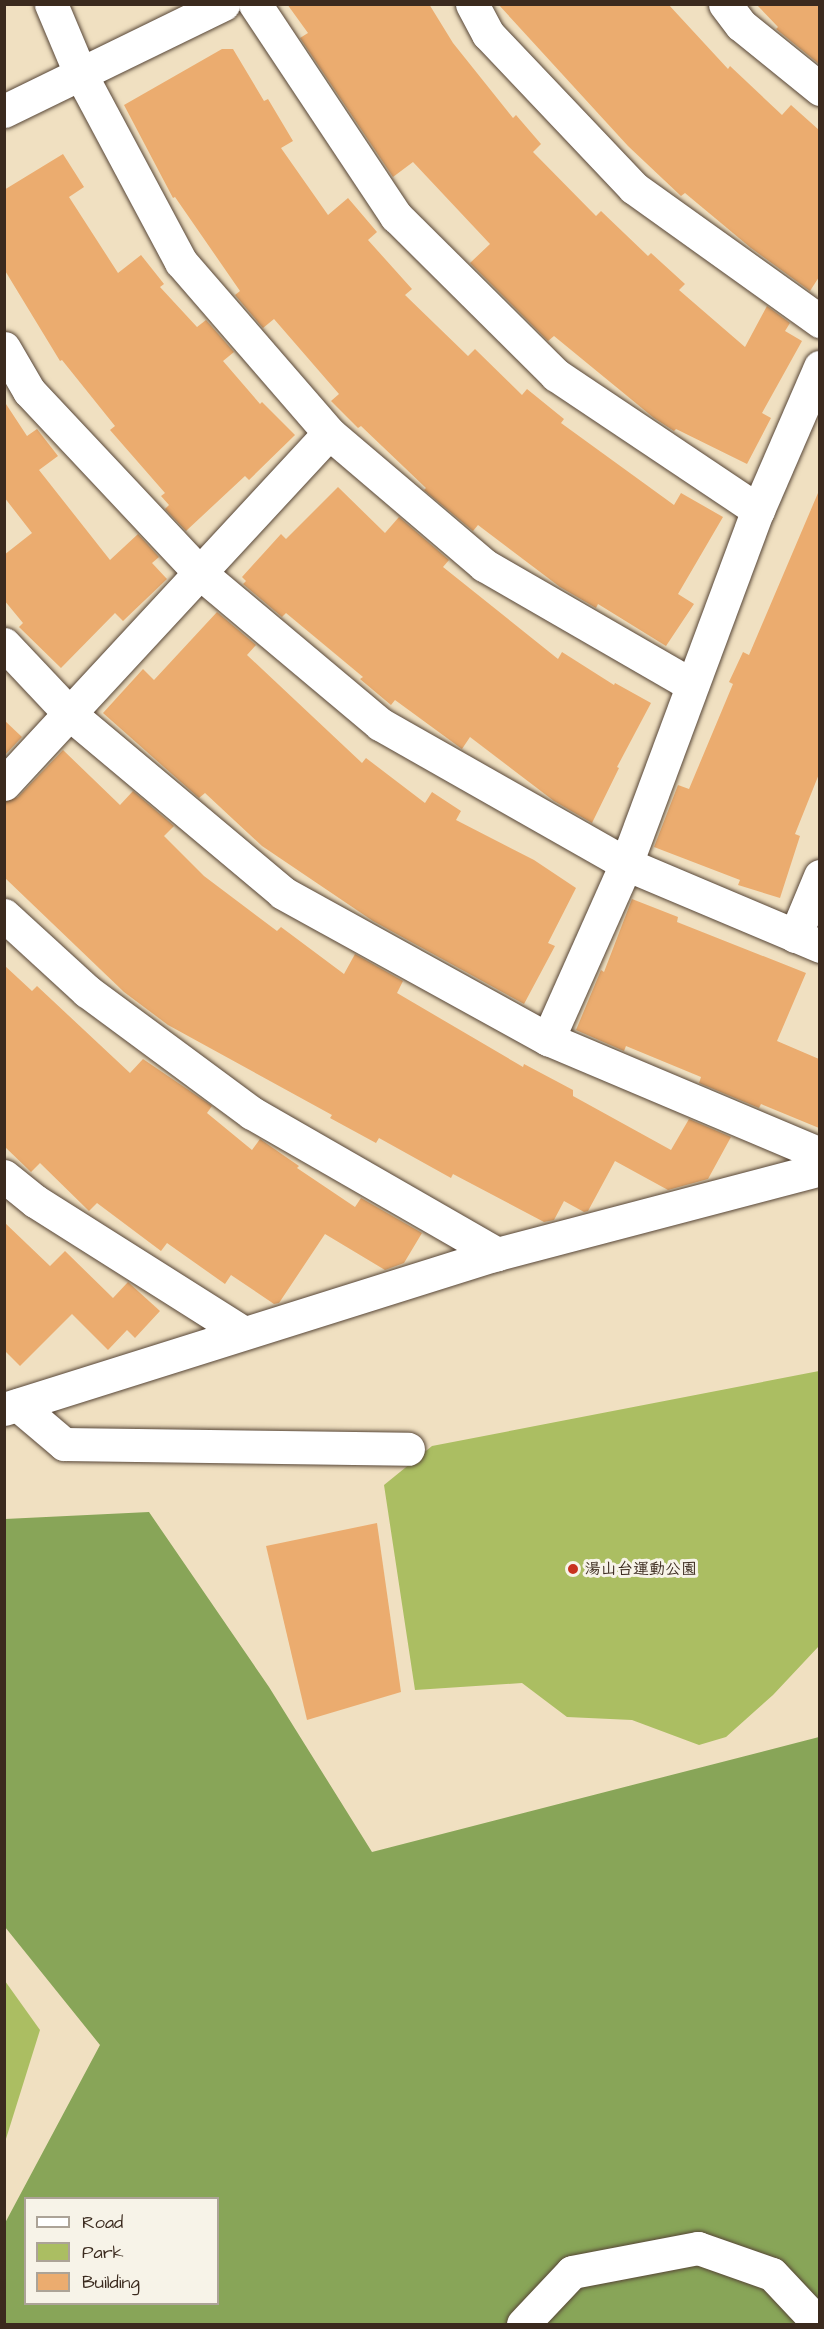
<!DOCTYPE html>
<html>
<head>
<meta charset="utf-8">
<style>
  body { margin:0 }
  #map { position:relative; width:824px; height:2329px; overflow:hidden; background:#f0e0c1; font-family:"Architects Daughter","Klee One",sans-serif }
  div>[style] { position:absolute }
  .green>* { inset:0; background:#abbe62 }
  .forest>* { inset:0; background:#88a558 }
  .building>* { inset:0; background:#ebac6f }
  .roads { filter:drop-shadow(0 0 2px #564536) drop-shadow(0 0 2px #564536) }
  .minor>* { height:33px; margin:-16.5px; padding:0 16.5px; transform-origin:16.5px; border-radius:16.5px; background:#fff }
  .dots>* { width:16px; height:16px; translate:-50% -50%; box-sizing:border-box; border:3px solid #f7f3e8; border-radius:50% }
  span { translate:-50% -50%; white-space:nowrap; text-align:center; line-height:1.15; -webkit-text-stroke:6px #f7f3e8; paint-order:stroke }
  .poi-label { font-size:16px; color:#3b2a1e; font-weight:700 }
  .left { translate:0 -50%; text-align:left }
  .frame { position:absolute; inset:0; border:6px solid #3b2a1e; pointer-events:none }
  .legend { position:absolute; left:24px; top:2197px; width:195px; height:108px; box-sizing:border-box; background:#f7f3e8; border:2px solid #aca397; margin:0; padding:8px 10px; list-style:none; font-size:18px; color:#3b2a1e }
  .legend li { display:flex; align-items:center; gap:12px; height:30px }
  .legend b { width:30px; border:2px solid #aca397 }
</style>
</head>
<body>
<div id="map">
  <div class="green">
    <i style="clip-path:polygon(819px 1371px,819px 1646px,773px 1695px,726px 1737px,699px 1745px,632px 1720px,567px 1717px,522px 1683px,415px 1690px,384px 1485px,432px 1446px)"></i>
    <i style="clip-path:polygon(5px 1981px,40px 2030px,5px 2142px)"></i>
  </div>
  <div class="forest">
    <i style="clip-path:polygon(evenodd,149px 1512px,269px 1687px,372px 1852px,819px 1737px,819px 2324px,5px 2324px,5px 2223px,100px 2045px,5px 1927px,5px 1519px,149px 1512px,26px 2198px,218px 2198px,218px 2304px,26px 2304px,26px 2198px)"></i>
  </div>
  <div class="building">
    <i style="clip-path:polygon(287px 4px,429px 4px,453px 43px,513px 118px,516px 115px,541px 144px,533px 152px,596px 216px,601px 211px,648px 256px,651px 253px,685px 284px,679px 290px,745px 347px,767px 306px,790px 323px,785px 331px,802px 341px,762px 413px,771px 418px,747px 464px,676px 429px,674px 431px,654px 418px,554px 336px,548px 341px,470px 263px,490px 244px,413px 162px,393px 177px,300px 38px,308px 33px)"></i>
    <i style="clip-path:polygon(498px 4px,668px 4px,728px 69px,730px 66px,782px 115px,791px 105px,819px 130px,819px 277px,810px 291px,751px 248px,685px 193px,681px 196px,628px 146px)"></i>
    <i style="clip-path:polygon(756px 4px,819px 4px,819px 64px,776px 29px,778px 27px)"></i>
    <i style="clip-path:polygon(222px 49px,233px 49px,264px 101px,268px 99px,293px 141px,281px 148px,328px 215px,348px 198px,377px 232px,368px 240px,412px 289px,405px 295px,468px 356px,475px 349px,522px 395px,527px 389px,564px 419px,561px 423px,674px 505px,681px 493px,723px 517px,678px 594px,694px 604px,666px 646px,598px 604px,596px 608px,560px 587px,478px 525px,473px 531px,424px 490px,426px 488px,361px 426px,358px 428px,331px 401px,339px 394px,274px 319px,263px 328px,235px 295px,240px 291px,175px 197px,173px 198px,124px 105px)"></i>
    <i style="clip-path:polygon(63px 154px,84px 187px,69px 197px,118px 273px,141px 255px,164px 284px,160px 287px,197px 327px,206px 320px,234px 352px,223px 361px,260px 404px,262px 402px,295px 435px,249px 480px,245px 476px,186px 531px,165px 509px,169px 505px,161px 496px,165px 493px,110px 430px,115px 426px,62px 360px,60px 361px,4px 269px,4px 190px)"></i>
    <i style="clip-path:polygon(4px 401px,27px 436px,37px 429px,58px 456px,39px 470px,110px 560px,138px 534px,159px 557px,152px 563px,167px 579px,123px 621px,115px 613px,61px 668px,19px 627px,23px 623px,4px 600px,4px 555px,32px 533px,4px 497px)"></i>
    <i style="clip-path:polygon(338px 487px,385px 533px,399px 517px,449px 560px,443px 567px,558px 659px,562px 652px,614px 685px,615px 683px,651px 703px,617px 767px,619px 768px,592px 823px,554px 801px,470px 737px,462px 749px,395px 700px,391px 705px,360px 679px,363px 677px,286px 613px,282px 617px,243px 584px,246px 581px,242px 577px,281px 534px,286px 539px)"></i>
    <i style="clip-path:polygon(818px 493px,819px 774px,795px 834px,800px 836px,780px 898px,738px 885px,740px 880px,654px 847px,678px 785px,689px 789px,733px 684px,729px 682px,743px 652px,749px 655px)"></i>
    <i style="clip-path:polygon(217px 612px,256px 645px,247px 655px,362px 763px,366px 758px,425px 803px,432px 792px,461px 811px,456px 820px,534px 860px,576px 888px,548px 943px,555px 946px,524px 1004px,373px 921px,262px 846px,205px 793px,199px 798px,103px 713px,143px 669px,154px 680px)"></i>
    <i style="clip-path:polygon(4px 720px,22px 737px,4px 756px)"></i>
    <i style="clip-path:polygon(63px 750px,120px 805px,133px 791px,174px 826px,164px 836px,204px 876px,277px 931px,281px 927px,344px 974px,355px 954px,403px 981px,397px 993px,523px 1067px,524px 1064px,573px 1090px,573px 1096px,671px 1150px,689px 1119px,731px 1137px,708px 1179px,668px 1190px,615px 1161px,588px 1211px,584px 1212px,564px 1201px,554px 1220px,544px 1222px,453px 1174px,451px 1178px,379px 1138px,376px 1143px,330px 1118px,332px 1115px,168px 1025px,124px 992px,4px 877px,4px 802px,18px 797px)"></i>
    <i style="clip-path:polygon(632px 899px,678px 917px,677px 922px,806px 973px,777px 1041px,819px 1059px,819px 1128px,761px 1104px,759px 1108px,699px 1083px,701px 1077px,626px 1046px,624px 1051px,576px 1030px,601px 970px,604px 972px)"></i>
    <i style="clip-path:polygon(4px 965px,32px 991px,37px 986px,130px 1073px,143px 1059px,212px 1106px,207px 1113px,252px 1150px,260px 1139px,299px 1166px,297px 1168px,355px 1207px,361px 1198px,422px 1233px,404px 1263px,385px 1270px,325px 1234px,279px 1303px,274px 1304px,231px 1275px,225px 1284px,167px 1243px,161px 1251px,97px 1203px,89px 1211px,40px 1163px,31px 1172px,4px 1146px)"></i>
    <i style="clip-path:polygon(4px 1222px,50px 1266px,65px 1251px,113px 1298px,128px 1282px,160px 1311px,135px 1338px,127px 1330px,108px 1350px,72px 1314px,20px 1366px,4px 1350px)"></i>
    <i style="clip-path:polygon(377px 1523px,401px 1692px,307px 1720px,266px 1546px)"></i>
  </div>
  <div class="roads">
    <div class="minor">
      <i style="left:51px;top:4px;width:75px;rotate:67.2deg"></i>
      <i style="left:80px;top:73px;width:214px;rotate:61.9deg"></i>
      <i style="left:181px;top:262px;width:226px;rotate:49.1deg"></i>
      <i style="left:329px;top:433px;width:204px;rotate:40.4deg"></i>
      <i style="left:484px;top:565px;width:240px;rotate:30deg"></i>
      <i style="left:255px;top:4px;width:255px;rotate:56.4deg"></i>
      <i style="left:396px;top:216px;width:226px;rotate:44.8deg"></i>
      <i style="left:556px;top:375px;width:243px;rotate:33.8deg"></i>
      <i style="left:472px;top:4px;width:34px;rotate:62deg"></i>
      <i style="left:488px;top:34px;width:212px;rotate:46.5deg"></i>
      <i style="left:634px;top:188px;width:229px;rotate:35.6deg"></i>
      <i style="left:725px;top:4px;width:26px;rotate:53deg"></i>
      <i style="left:741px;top:25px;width:102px;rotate:39deg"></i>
      <i style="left:4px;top:111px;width:244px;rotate:-26deg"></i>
      <i style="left:4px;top:348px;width:50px;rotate:59.8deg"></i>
      <i style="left:29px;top:391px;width:250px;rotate:46.8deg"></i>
      <i style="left:200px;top:573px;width:235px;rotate:40deg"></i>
      <i style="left:380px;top:724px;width:283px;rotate:29.6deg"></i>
      <i style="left:626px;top:864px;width:211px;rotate:22.9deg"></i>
      <i style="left:4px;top:644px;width:96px;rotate:46.7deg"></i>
      <i style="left:70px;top:714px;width:278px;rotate:40deg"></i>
      <i style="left:283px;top:893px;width:303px;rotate:28.9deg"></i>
      <i style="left:548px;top:1039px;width:295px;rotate:22.9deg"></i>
      <i style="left:4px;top:784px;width:478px;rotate:-47.2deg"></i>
      <i style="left:4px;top:915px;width:113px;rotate:42.5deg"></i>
      <i style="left:87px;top:991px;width:205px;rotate:36.5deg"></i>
      <i style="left:252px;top:1113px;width:283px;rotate:29.9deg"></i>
      <i style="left:795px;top:936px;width:65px;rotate:-67.4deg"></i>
      <i style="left:548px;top:1039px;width:192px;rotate:-66deg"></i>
      <i style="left:626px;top:864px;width:378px;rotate:-69.6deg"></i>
      <i style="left:758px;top:510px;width:156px;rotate:-66.6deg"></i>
      <i style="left:4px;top:1176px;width:40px;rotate:39deg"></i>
      <i style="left:35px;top:1201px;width:247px;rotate:32.3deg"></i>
      <i style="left:18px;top:1405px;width:60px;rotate:40.3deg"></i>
      <i style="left:64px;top:1444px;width:344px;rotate:0.8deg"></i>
      <i style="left:4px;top:1409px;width:517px;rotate:-17.45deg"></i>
      <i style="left:497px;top:1254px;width:334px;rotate:-14.7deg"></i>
      <i style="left:523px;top:2324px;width:71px;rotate:-46.7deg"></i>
      <i style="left:572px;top:2272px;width:128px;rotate:-10.8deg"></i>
      <i style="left:698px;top:2248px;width:78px;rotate:19.4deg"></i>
      <i style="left:772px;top:2274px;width:69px;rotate:46.8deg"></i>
    </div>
  </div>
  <div class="dots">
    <i style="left:573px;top:1569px;background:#c8321e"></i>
  </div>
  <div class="poi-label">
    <span class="left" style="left:585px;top:1569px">湯山台運動公園</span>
  </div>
  <div class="frame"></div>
  <ul class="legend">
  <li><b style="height:8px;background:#fff"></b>Road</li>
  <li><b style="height:16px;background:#abbe62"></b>Park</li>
  <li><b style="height:16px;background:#ebac6f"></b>Building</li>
  </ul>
</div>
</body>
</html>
